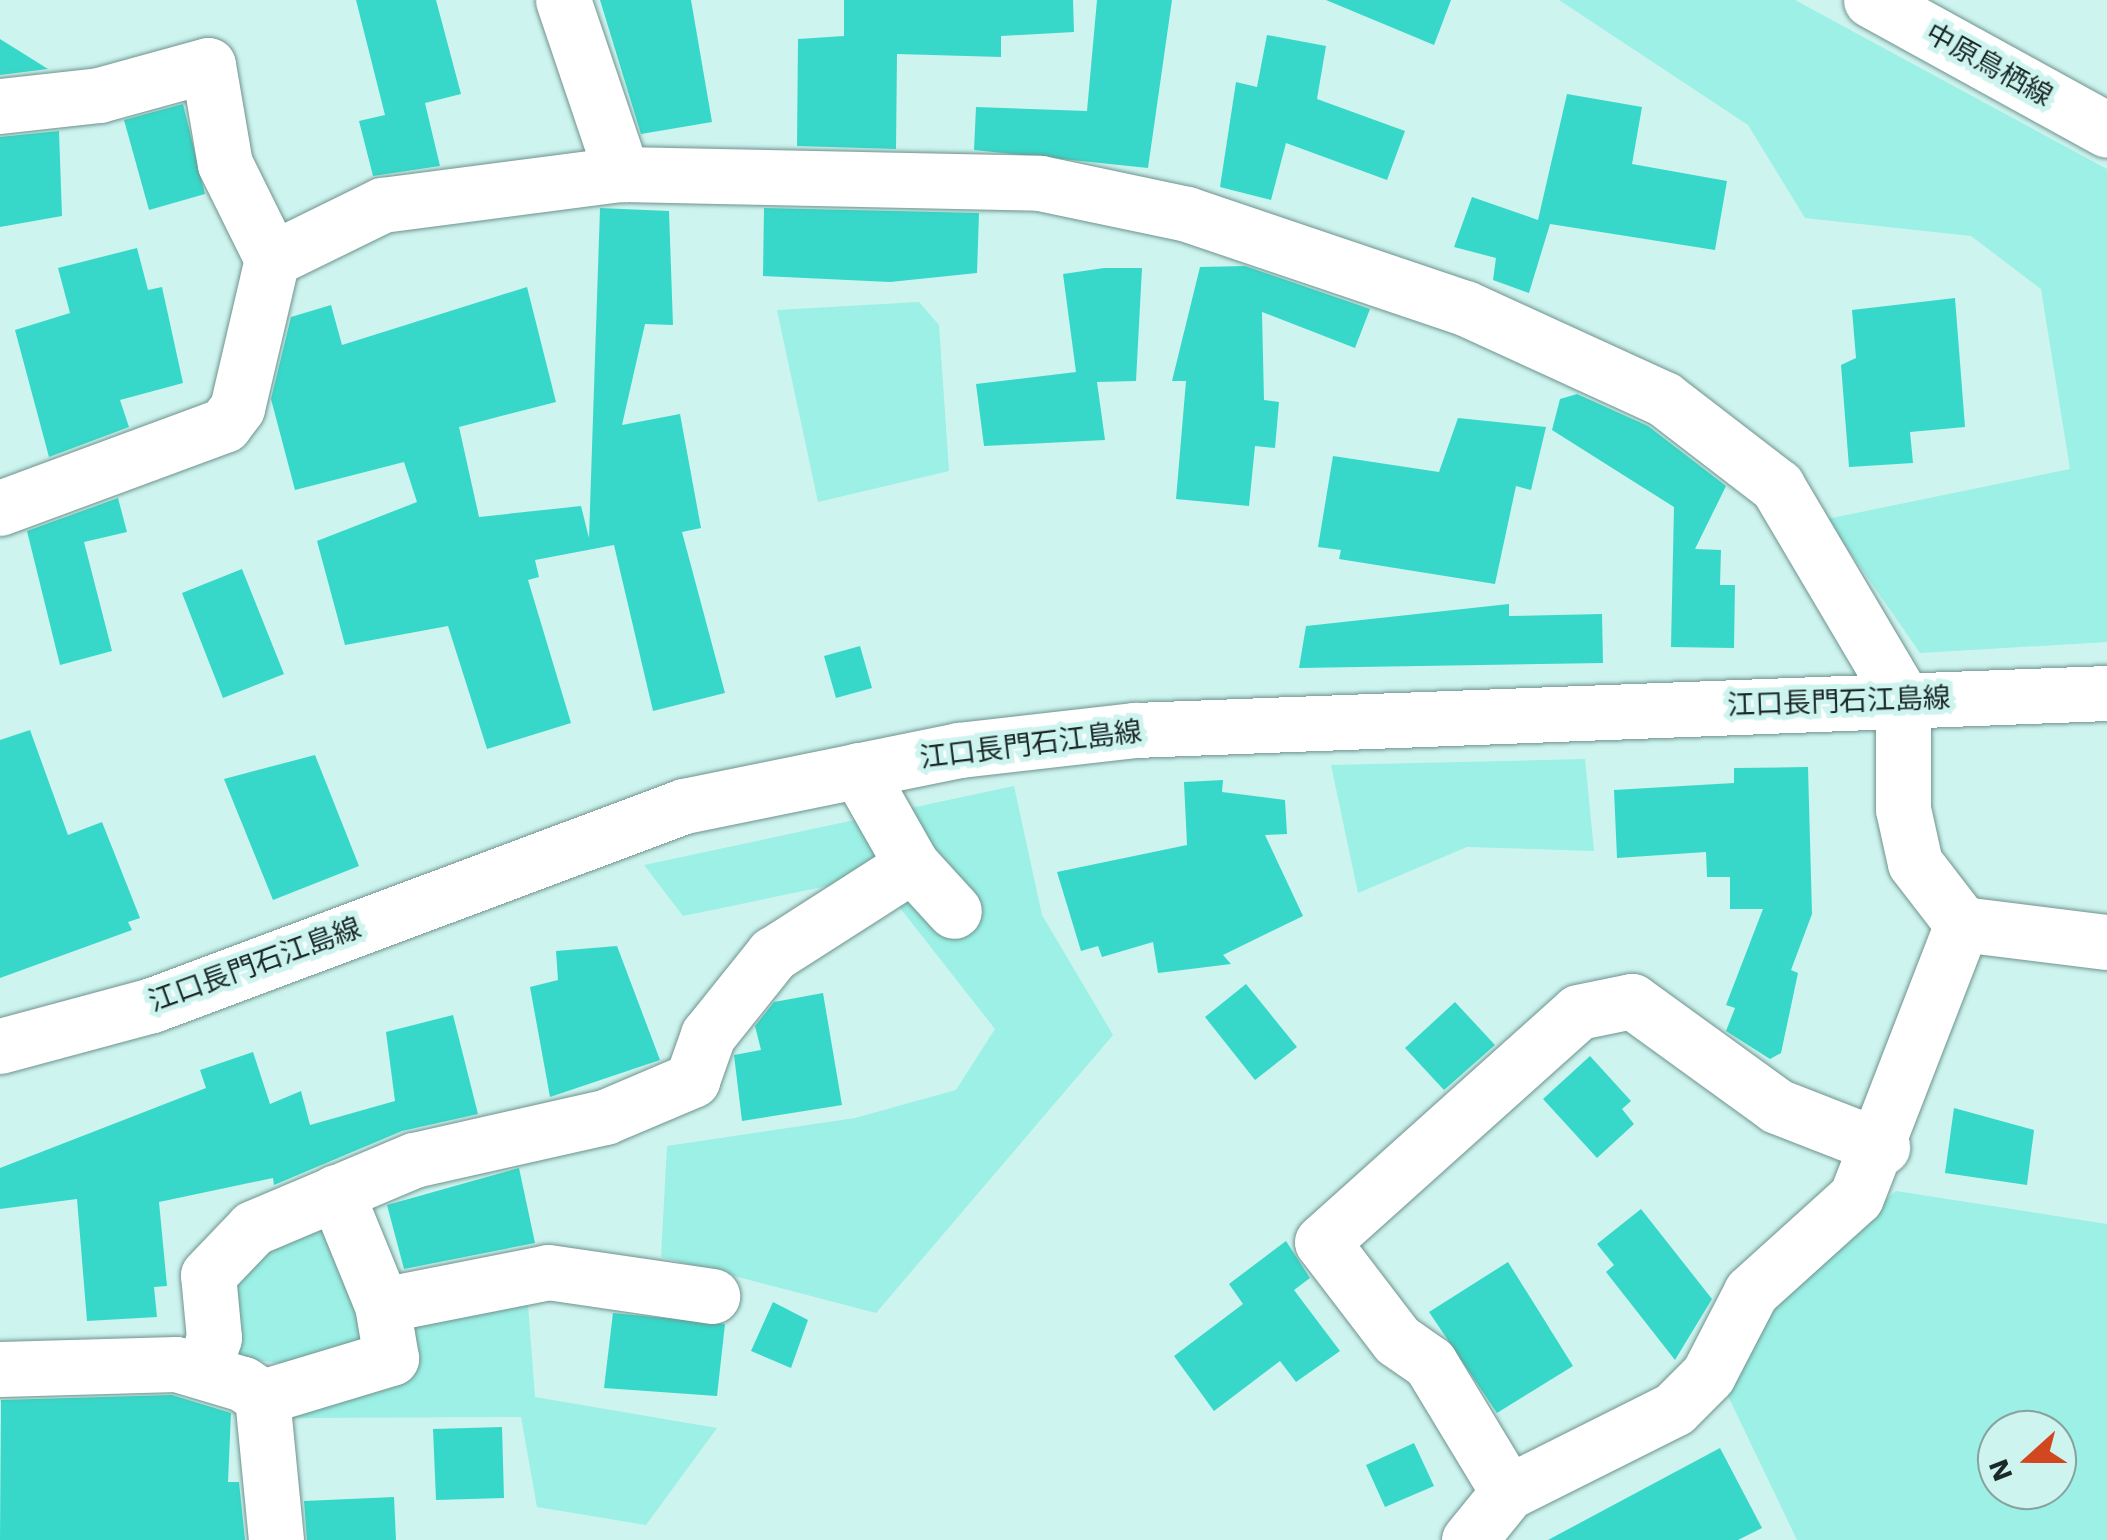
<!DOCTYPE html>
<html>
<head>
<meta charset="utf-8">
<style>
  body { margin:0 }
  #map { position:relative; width:2107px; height:1540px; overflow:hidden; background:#cef4ef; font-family:"Work Sans","Noto Sans JP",sans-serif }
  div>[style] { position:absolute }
  .green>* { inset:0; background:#9cf0e5 }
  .building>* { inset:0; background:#37d8c9 }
  .roads { filter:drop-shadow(0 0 2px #6f938e) drop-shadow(0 0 2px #6f938e) }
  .minor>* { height:55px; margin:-27.5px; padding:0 27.5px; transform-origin:27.5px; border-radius:27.5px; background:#fff }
  .major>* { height:55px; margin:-27.5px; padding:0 27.5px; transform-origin:27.5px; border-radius:27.5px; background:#fff }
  span { translate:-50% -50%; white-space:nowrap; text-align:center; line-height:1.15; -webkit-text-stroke:10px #cef4ef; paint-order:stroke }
  .street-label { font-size:28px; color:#1b2927 }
  .north { position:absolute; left:1977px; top:1410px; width:100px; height:100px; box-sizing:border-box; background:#cef4ef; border:2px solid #86a39f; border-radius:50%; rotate:249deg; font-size:28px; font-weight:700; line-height:40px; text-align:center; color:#1b2927 }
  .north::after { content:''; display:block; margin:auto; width:35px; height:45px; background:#d04720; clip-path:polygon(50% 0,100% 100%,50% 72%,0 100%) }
</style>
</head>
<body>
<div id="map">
  <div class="green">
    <i style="clip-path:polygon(1559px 0,1795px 0,2107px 169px,2107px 642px,1920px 653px,1827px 519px,2070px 469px,2041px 289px,1971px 236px,1805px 218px,1748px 125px)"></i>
    <i style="clip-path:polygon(919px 302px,939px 325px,949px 471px,818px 502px,777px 310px)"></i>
    <i style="clip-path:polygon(1585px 759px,1594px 851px,1467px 847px,1358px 893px,1331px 765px)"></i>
    <i style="clip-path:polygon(1014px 786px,1042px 915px,1113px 1035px,876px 1313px,661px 1257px,667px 1146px,855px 1118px,956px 1090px,995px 1029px,875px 876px,683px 916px,644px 865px)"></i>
    <i style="clip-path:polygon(evenodd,1896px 1191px,2107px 1224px,2107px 1540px,1797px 1540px,1727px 1394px,1769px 1294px,1896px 1191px,1997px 1430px,2057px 1430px,2057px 1490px,1997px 1490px,1997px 1430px)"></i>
    <i style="clip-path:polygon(327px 1212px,372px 1329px,527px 1291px,535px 1397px,717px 1428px,646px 1525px,537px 1507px,521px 1417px,294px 1418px,280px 1363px,236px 1358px,222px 1263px)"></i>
  </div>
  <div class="building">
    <i style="clip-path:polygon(356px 0,436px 0,461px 94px,425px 103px,440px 166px,373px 176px,359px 121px,385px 115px)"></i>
    <i style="clip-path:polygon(600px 0,691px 0,712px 122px,641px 134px)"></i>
    <i style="clip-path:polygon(844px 0,1073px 0,1074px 32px,1001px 36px,1001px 57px,897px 54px,896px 149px,797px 146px,798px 39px,844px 36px)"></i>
    <i style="clip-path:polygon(1097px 0,1172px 0,1148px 168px,974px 150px,976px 107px,1087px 111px)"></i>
    <i style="clip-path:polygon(1326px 0,1451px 0,1434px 45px)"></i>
    <i style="clip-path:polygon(1267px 35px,1326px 46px,1317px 99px,1405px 131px,1387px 180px,1286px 143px,1271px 200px,1220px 187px,1236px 82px,1257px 87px)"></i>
    <i style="clip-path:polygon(0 39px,48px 69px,0 75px)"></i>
    <i style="clip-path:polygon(1567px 94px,1642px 107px,1632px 164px,1727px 181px,1715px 250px,1550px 224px,1529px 293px,1493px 280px,1496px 258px,1454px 247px,1472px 197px,1538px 220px)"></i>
    <i style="clip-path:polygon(183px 104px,205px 194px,149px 210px,124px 120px)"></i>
    <i style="clip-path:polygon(59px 131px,62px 216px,0 227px,0 137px)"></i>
    <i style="clip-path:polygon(600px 208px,669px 211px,673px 325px,645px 324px,622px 425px,680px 414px,701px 528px,682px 532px,725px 693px,653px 711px,614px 545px,535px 560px,539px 577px,528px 580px,571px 723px,487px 749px,448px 626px,345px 645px,317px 541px,417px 502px,404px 462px,295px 490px,271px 399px,291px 317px,331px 305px,342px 345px,527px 287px,556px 402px,459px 427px,479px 517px,581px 506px,589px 538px)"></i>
    <i style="clip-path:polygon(764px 208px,979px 213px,977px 273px,890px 282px,763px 276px)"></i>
    <i style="clip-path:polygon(137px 248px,148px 290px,162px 287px,183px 383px,120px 400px,129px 427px,49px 457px,15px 330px,70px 313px,58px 268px)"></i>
    <i style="clip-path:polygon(1245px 266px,1370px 309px,1355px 348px,1262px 312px,1264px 400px,1279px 402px,1275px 448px,1255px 446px,1249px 506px,1176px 499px,1186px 381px,1172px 381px,1200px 267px)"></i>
    <i style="clip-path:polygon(1104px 268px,1142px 268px,1136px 381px,1097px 382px,1105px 440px,984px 446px,976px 384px,1076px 372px,1063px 274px)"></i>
    <i style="clip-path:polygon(1955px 298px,1965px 427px,1910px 432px,1913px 463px,1849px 467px,1841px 365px,1856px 358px,1852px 310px)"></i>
    <i style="clip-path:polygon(1577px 394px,1648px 426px,1726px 486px,1695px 549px,1721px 550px,1720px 585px,1735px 585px,1734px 648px,1671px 647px,1674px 507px,1552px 430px,1560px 399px)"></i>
    <i style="clip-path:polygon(1458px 418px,1546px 427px,1531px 490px,1516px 486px,1495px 584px,1339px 559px,1341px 550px,1318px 547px,1333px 456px,1439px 472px)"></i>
    <i style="clip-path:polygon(118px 498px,127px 532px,84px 542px,112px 651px,60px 665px,27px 531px)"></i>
    <i style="clip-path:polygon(242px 569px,284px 674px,223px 698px,182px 593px)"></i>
    <i style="clip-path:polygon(1509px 604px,1509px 616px,1602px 614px,1603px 663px,1299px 668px,1306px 626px)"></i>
    <i style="clip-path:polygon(860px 646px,872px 688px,836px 698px,824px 656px)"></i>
    <i style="clip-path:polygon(30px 730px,68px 835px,102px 822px,140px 918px,128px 922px,132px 930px,0 978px,0 740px)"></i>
    <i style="clip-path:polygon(315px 755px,359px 866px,273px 900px,224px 779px)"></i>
    <i style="clip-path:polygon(1808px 767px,1812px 914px,1791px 970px,1798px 973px,1781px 1053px,1770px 1059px,1726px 1031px,1735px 1008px,1726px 1005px,1763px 909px,1730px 909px,1730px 877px,1707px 877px,1706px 852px,1617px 858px,1614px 790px,1734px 783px,1734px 768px)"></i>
    <i style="clip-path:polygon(1223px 780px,1222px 792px,1285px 800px,1287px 834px,1265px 835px,1303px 916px,1223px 955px,1231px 964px,1158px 973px,1153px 942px,1102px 957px,1098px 946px,1081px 951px,1057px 872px,1187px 845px,1184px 782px)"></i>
    <i style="clip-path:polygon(617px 946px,660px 1060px,550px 1097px,530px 987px,558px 980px,556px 951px)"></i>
    <i style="clip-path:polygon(1246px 984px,1297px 1047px,1255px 1080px,1205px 1017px)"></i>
    <i style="clip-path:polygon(823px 993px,842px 1105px,742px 1121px,734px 1055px,761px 1050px,755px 1026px,774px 1002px)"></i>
    <i style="clip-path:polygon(1455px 1002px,1495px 1045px,1444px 1090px,1405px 1048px)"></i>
    <i style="clip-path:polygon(453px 1015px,478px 1114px,402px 1131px,274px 1185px,273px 1178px,159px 1202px,167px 1286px,154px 1287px,157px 1317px,87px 1321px,77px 1199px,0 1209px,0 1168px,206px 1088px,200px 1070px,253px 1052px,270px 1104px,301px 1091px,310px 1125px,395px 1101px,386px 1032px)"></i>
    <i style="clip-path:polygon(1590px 1056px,1631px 1101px,1622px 1109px,1634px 1124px,1597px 1158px,1543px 1099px)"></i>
    <i style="clip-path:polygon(1954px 1108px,2034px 1130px,2027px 1185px,1945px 1173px)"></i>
    <i style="clip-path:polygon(519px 1168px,535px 1243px,404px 1269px,387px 1205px)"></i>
    <i style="clip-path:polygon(1641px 1209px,1712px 1299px,1675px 1360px,1606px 1272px,1614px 1265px,1597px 1244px)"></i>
    <i style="clip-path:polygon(1286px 1241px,1310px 1278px,1294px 1290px,1340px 1351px,1296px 1382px,1280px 1361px,1214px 1411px,1174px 1356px,1243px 1304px,1229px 1284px)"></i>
    <i style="clip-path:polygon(1508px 1262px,1573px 1366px,1497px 1413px,1429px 1312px)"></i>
    <i style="clip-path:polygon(773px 1302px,808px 1320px,791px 1368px,751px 1351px)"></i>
    <i style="clip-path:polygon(613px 1313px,725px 1324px,717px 1396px,604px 1388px)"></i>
    <i style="clip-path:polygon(172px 1395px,231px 1413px,228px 1482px,239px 1482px,245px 1540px,0 1540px,1px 1400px)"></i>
    <i style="clip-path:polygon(502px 1427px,504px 1498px,436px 1500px,433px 1429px)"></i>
    <i style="clip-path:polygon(1414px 1443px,1434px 1486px,1385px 1507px,1366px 1465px)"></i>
    <i style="clip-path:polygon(1720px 1448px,1762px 1528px,1738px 1540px,1548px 1540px)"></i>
    <i style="clip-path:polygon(394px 1497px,396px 1540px,307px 1540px,304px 1501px)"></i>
  </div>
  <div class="roads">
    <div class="minor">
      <i style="left:563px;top:0;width:184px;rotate:71.3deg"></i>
      <i style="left:0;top:106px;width:100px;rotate:-6.3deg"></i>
      <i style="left:99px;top:95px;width:113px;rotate:-15.4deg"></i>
      <i style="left:208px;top:65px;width:100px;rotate:80.3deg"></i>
      <i style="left:225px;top:164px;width:106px;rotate:63.7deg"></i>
      <i style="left:272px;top:259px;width:153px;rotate:103.2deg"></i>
      <i style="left:237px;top:408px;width:21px;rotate:127deg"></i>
      <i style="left:224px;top:425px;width:239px;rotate:159.7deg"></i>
      <i style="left:272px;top:259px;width:123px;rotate:-26.1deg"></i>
      <i style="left:382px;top:205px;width:242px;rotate:-7.4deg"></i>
      <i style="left:622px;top:174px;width:418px;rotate:1.2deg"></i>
      <i style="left:1040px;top:183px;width:150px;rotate:11.9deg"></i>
      <i style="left:1187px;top:214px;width:293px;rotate:18.7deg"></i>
      <i style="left:1465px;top:308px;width:219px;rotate:24.6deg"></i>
      <i style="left:1664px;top:399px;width:143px;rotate:37.6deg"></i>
      <i style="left:1777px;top:486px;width:247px;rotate:59.4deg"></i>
      <i style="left:1903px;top:699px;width:110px;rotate:90deg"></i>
      <i style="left:1903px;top:809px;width:55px;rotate:77.5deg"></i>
      <i style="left:1915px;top:863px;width:77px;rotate:52.4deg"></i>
      <i style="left:1962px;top:924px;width:293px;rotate:111.2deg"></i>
      <i style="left:1856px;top:1197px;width:142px;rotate:137.9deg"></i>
      <i style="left:1751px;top:1292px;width:93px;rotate:117.4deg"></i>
      <i style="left:1708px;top:1375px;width:48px;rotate:135deg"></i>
      <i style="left:1674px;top:1409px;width:186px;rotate:153.4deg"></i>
      <i style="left:1508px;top:1492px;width:62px;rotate:129.1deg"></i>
      <i style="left:858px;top:770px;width:109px;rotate:60.4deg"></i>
      <i style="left:912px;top:865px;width:62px;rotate:47.6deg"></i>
      <i style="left:1962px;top:924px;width:146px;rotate:7.1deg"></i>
      <i style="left:382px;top:1305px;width:169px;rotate:-11.2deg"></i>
      <i style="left:548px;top:1272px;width:166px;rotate:8.3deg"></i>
      <i style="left:204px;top:1368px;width:32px;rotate:-72deg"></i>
      <i style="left:214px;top:1338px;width:63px;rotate:-95.4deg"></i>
      <i style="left:208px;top:1275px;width:65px;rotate:-46.2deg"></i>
      <i style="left:253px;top:1228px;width:175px;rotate:-22.9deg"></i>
      <i style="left:414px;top:1160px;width:196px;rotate:-12.7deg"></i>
      <i style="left:605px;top:1117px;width:95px;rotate:-23deg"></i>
      <i style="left:692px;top:1080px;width:48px;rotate:-70.4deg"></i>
      <i style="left:708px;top:1035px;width:104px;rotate:-51.3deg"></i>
      <i style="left:773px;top:954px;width:165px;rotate:-32.6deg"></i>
      <i style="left:0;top:1369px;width:176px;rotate:-1.6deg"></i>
      <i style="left:176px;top:1364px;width:70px;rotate:16.6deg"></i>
      <i style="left:243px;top:1384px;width:23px;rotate:34deg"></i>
      <i style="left:262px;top:1397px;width:144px;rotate:84.4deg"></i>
      <i style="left:262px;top:1397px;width:135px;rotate:-16.8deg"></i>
      <i style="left:391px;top:1358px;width:54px;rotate:-99.6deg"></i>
      <i style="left:382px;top:1305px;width:122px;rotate:-112.2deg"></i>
      <i style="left:1508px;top:1492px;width:151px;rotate:-121.2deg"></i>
      <i style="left:1430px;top:1363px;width:40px;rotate:-145.1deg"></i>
      <i style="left:1397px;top:1340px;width:123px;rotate:-127.4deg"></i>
      <i style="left:1322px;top:1242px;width:344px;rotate:-41.9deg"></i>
      <i style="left:1578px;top:1012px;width:55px;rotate:-11.5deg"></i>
      <i style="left:1632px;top:1001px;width:179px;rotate:35.9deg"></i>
      <i style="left:1777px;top:1106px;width:113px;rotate:21.3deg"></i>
    </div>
    <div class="major">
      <i style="left:1871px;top:0;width:269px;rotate:28.8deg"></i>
      <i style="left:0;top:1046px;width:157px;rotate:-15.1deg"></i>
      <i style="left:152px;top:1005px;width:568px;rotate:-20.51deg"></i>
      <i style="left:684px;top:806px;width:281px;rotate:-11.5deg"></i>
      <i style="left:959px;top:750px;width:177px;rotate:-6.5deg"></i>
      <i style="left:1135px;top:730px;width:973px;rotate:-2.18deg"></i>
    </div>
  </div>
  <div class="street-label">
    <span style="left:1989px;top:65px;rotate:29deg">中原鳥栖線</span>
    <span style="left:1839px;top:702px;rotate:-2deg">江口長門石江島線</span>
    <span style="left:1031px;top:745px;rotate:-7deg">江口長門石江島線</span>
    <span style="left:255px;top:965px;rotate:-20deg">江口長門石江島線</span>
  </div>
  <div class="north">N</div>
</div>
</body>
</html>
